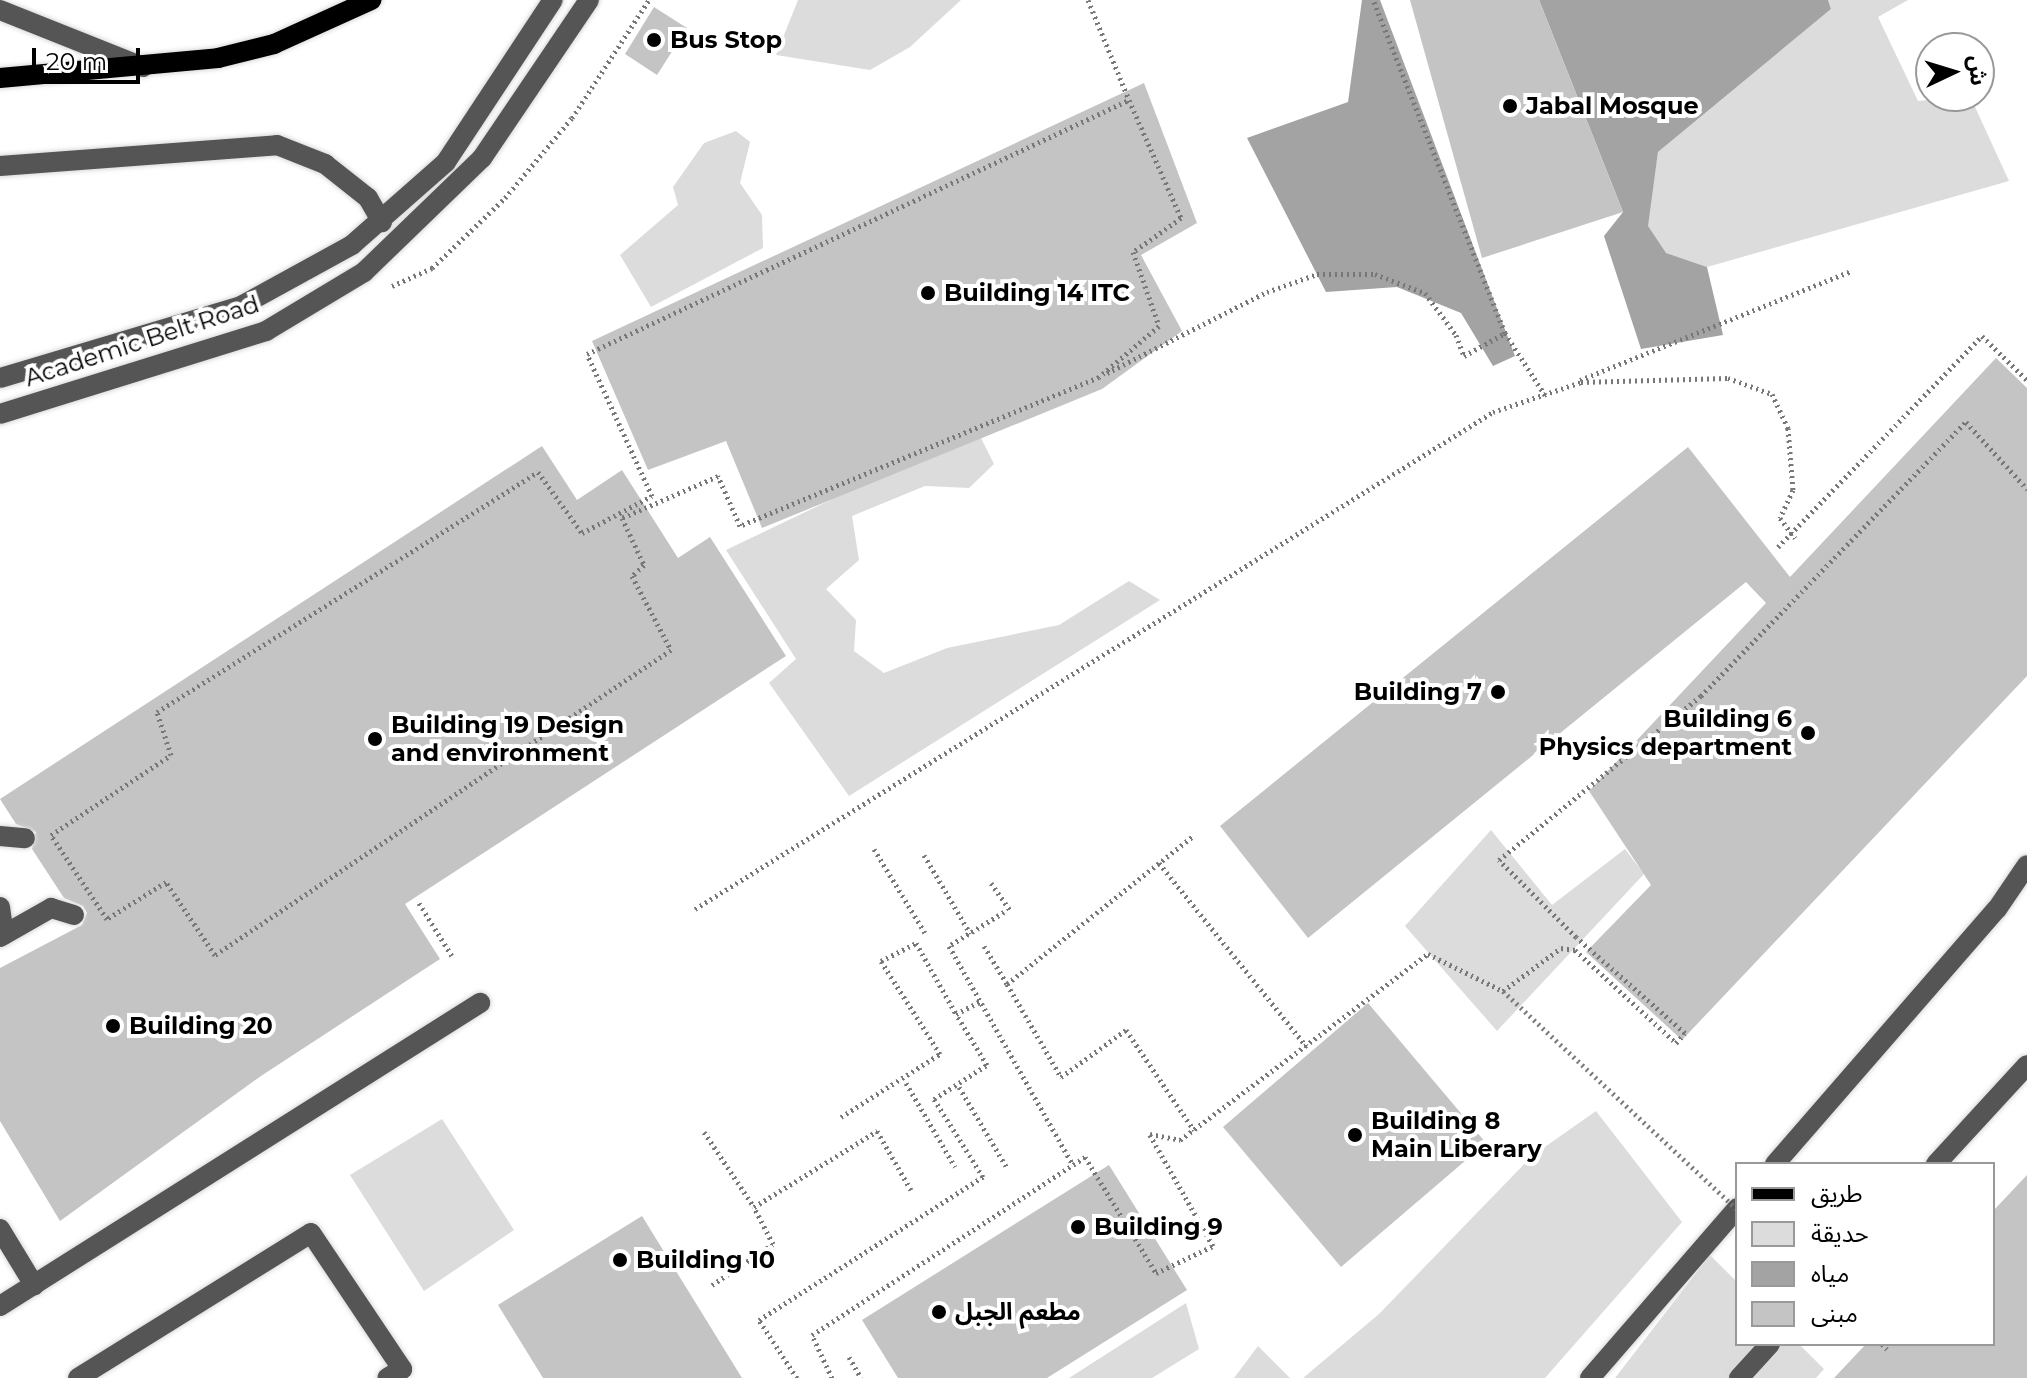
<!DOCTYPE html>
<html>
<head>
<meta charset="utf-8">
<style>
  body { margin:0 }
  #map { position:relative; width:2027px; height:1378px; overflow:hidden; background:#fff; font-family:Montserrat,"Noto Sans Arabic",sans-serif }
  div>[style] { position:absolute }
  .green>* { inset:0; background:#dcdcdc }
  .water>* { inset:0; background:#a3a3a3 }
  .building>* { inset:0; background:#c4c4c4 }
  .path>* { height:5px; margin-top:-2.5px; transform-origin:0; background:repeating-linear-gradient(90deg,#777 0 2px,transparent 0 6px) }
  .roads { filter:drop-shadow(0 0 2px #dbdbdb) drop-shadow(0 0 2px #dbdbdb) }
  .minor>* { height:20px; margin:-10px; padding:0 10px; transform-origin:10px; border-radius:10px; background:#555 }
  .major>* { height:20px; margin:-10px; padding:0 10px; transform-origin:10px; border-radius:10px; background:#000 }
  .path-bridge>* { height:5px; margin-top:-2.5px; transform-origin:0; background:repeating-linear-gradient(90deg,#777 0 2px,transparent 0 6px) }
  .dots>* { width:22px; height:22px; translate:-50% -50%; box-sizing:border-box; border:4px solid #fff; border-radius:50% }
  span { translate:-50% -50%; white-space:nowrap; text-align:center; line-height:1.15; -webkit-text-stroke:8px #fff; paint-order:stroke }
  .poi-label { font-size:24px; color:#000; font-weight:700 }
  .left { translate:0 -50%; text-align:left }
  .right { translate:-100% -50%; text-align:right }
  .street-label { font-size:24px; color:#000 }
  .legend { position:absolute; left:1735px; top:1162px; width:260px; height:184px; box-sizing:border-box; background:#fff; border:2px solid #999; margin:0; padding:10px 14px; list-style:none; font-size:24px; color:#000 }
  .legend li { display:flex; align-items:center; gap:16px; height:40px }
  .legend b { width:40px; border:2px solid #999 }
  .north { position:absolute; left:1915px; top:32px; width:80px; height:80px; box-sizing:border-box; background:#fff; border:2px solid #999; border-radius:50%; rotate:86deg; font-size:22px; font-weight:700; line-height:32px; text-align:center; color:#000 }
  .north::after { content:''; display:block; margin:auto; width:28px; height:36px; background:#000; clip-path:polygon(50% 0,100% 100%,50% 72%,0 100%) }
  .scale { position:absolute; left:32px; top:48px; width:108px; height:36px; box-sizing:border-box; border:4px solid #000; border-top:0; padding-left:10px; font-size:24px; line-height:28px; white-space:nowrap; color:#000; -webkit-text-stroke:6px #fff; paint-order:stroke }
</style>
</head>
<body>
<div id="map">
  <div class="green">
    <i style="clip-path:polygon(798px 0,961px 0,910px 47px,870px 70px,776px 55px)"></i>
    <i style="clip-path:polygon(1828px 0,1908px 0,1878px 17px,1918px 101px,1970px 96px,2009px 181px,1707px 267px,1665px 253px,1647px 226px,1658px 152px,1831px 9px)"></i>
    <i style="clip-path:polygon(736px 131px,750px 142px,740px 183px,762px 215px,763px 248px,651px 307px,620px 255px,678px 205px,673px 187px,704px 143px)"></i>
    <i style="clip-path:polygon(977px 430px,994px 464px,969px 488px,925px 486px,852px 516px,859px 560px,826px 589px,856px 620px,854px 651px,884px 673px,947px 648px,1059px 625px,1129px 581px,1160px 600px,849px 796px,769px 683px,796px 659px,726px 550px)"></i>
    <i style="clip-path:polygon(1491px 830px,1552px 905px,1625px 849px,1644px 874px,1497px 1031px,1405px 926px)"></i>
    <i style="clip-path:polygon(1596px 1111px,1682px 1222px,1545px 1378px,1303px 1378px,1379px 1314px,1532px 1156px)"></i>
    <i style="clip-path:polygon(442px 1119px,514px 1230px,424px 1291px,350px 1175px)"></i>
    <i style="clip-path:polygon(1710px 1255px,1737px 1282px,1737px 1344px,1799px 1344px,1824px 1369px,1816px 1378px,1615px 1378px)"></i>
    <i style="clip-path:polygon(1186px 1303px,1199px 1349px,1152px 1378px,1069px 1378px)"></i>
    <i style="clip-path:polygon(1258px 1346px,1290px 1378px,1234px 1378px)"></i>
  </div>
  <div class="water">
    <i style="clip-path:polygon(1362px 0,1380px 0,1515px 356px,1493px 366px,1461px 313px,1397px 287px,1326px 292px,1247px 138px,1348px 102px)"></i>
    <i style="clip-path:polygon(1539px 0,1828px 0,1831px 9px,1658px 152px,1648px 226px,1666px 253px,1707px 267px,1723px 335px,1641px 349px,1604px 236px,1623px 212px)"></i>
  </div>
  <div class="building">
    <i style="clip-path:polygon(1410px 0,1539px 0,1623px 212px,1482px 258px)"></i>
    <i style="clip-path:polygon(654px 7px,687px 28px,657px 75px,625px 54px)"></i>
    <i style="clip-path:polygon(1144px 83px,1197px 223px,1141px 255px,1182px 331px,1102px 389px,762px 528px,726px 441px,648px 470px,592px 341px)"></i>
    <i style="clip-path:polygon(1996px 358px,2027px 388px,2027px 676px,1682px 1040px,1586px 952px,1651px 885px,1589px 791px,1766px 603px,1746px 582px,1308px 938px,1220px 826px,1688px 447px,1790px 577px)"></i>
    <i style="clip-path:polygon(542px 446px,577px 500px,622px 470px,678px 558px,710px 537px,786px 656px,405px 904px,440px 959px,261px 1076px,60px 1221px,0 1121px,0 968px,82px 925px,87px 913px,83px 906px,64px 898px,32px 849px,36px 832px,16px 824px,0 799px)"></i>
    <i style="clip-path:polygon(1368px 1003px,1486px 1143px,1341px 1267px,1223px 1127px)"></i>
    <i style="clip-path:polygon(1109px 1165px,1187px 1290px,1047px 1378px,898px 1378px,862px 1320px)"></i>
    <i style="clip-path:polygon(2027px 1175px,2027px 1378px,1834px 1378px,1866px 1344px,1993px 1344px,1993px 1211px)"></i>
    <i style="clip-path:polygon(642px 1216px,742px 1378px,543px 1378px,498px 1305px)"></i>
  </div>
  <div class="path">
    <i style="left:1088px;top:0;width:108px;rotate:67.7deg"></i>
    <i style="left:1129px;top:100px;width:129px;rotate:66.2deg"></i>
    <i style="left:1181px;top:218px;width:59px;rotate:144.7deg"></i>
    <i style="left:1133px;top:252px;width:78px;rotate:70.6deg"></i>
    <i style="left:1159px;top:326px;width:79px;rotate:139.6deg"></i>
    <i style="left:1099px;top:377px;width:389px;rotate:157.5deg"></i>
    <i style="left:740px;top:526px;width:55px;rotate:-113.7deg"></i>
    <i style="left:718px;top:476px;width:105px;rotate:156.4deg"></i>
    <i style="left:622px;top:518px;width:52px;rotate:64.9deg"></i>
    <i style="left:644px;top:565px;width:16px;rotate:137deg"></i>
    <i style="left:632px;top:576px;width:84px;rotate:62.2deg"></i>
    <i style="left:671px;top:650px;width:549px;rotate:146.22deg"></i>
    <i style="left:215px;top:955px;width:88px;rotate:-123.9deg"></i>
    <i style="left:166px;top:882px;width:70px;rotate:147.9deg"></i>
    <i style="left:107px;top:919px;width:101px;rotate:-123.7deg"></i>
    <i style="left:51px;top:835px;width:144px;rotate:-33.7deg"></i>
    <i style="left:171px;top:755px;width:45px;rotate:-108deg"></i>
    <i style="left:157px;top:712px;width:450px;rotate:-32.2deg"></i>
    <i style="left:538px;top:472px;width:75px;rotate:54.2deg"></i>
    <i style="left:582px;top:533px;width:79px;rotate:-27.9deg"></i>
    <i style="left:652px;top:496px;width:156px;rotate:-114.6deg"></i>
    <i style="left:587px;top:354px;width:599px;rotate:-25.11deg"></i>
    <i style="left:392px;top:286px;width:44px;rotate:-24.2deg"></i>
    <i style="left:432px;top:268px;width:101px;rotate:-43.8deg"></i>
    <i style="left:505px;top:198px;width:104px;rotate:-50.1deg"></i>
    <i style="left:572px;top:118px;width:141px;rotate:-56.9deg"></i>
    <i style="left:1505px;top:333px;width:74px;rotate:57.2deg"></i>
    <i style="left:1107px;top:373px;width:179px;rotate:-26.9deg"></i>
    <i style="left:1267px;top:292px;width:53px;rotate:-19.8deg"></i>
    <i style="left:1317px;top:274px;width:58px"></i>
    <i style="left:1375px;top:274px;width:53px;rotate:20.8deg"></i>
    <i style="left:1425px;top:293px;width:52px;rotate:53.6deg"></i>
    <i style="left:1456px;top:335px;width:22px;rotate:69deg"></i>
    <i style="left:1464px;top:356px;width:47px;rotate:-29.3deg"></i>
    <i style="left:1505px;top:333px;width:358px;rotate:-111.6deg"></i>
    <i style="left:1580px;top:380px;width:292px;rotate:-21.9deg"></i>
    <i style="left:1778px;top:547px;width:293px;rotate:-46deg"></i>
    <i style="left:1982px;top:336px;width:63px;rotate:44.4deg"></i>
    <i style="left:874px;top:849px;width:98px;rotate:58.7deg"></i>
    <i style="left:924px;top:855px;width:91px;rotate:59.5deg"></i>
    <i style="left:1159px;top:863px;width:235px;rotate:51.2deg"></i>
    <i style="left:991px;top:883px;width:35px;rotate:55deg"></i>
    <i style="left:419px;top:903px;width:62px;rotate:58.1deg"></i>
    <i style="left:695px;top:909px;width:940px;rotate:-31.91deg"></i>
    <i style="left:1493px;top:412px;width:93px;rotate:-18.8deg"></i>
    <i style="left:1581px;top:382px;width:147px;rotate:-1.6deg"></i>
    <i style="left:1728px;top:378px;width:47px;rotate:20deg"></i>
    <i style="left:1772px;top:394px;width:38px;rotate:65deg"></i>
    <i style="left:1788px;top:428px;width:62px;rotate:85.4deg"></i>
    <i style="left:1793px;top:490px;width:31px;rotate:115deg"></i>
    <i style="left:1780px;top:518px;width:25px;rotate:53deg"></i>
    <i style="left:1004px;top:912px;width:65px;rotate:148.3deg"></i>
    <i style="left:949px;top:946px;width:252px;rotate:60.5deg"></i>
    <i style="left:984px;top:946px;width:44px;rotate:58.8deg"></i>
    <i style="left:1007px;top:984px;width:239px;rotate:-38.5deg"></i>
    <i style="left:1007px;top:984px;width:108px;rotate:59.9deg"></i>
    <i style="left:1061px;top:1077px;width:80px;rotate:-35.9deg"></i>
    <i style="left:1126px;top:1030px;width:121px;rotate:55.8deg"></i>
    <i style="left:906px;top:1083px;width:97px;rotate:59.7deg"></i>
    <i style="left:959px;top:1087px;width:94px;rotate:59.3deg"></i>
    <i style="left:841px;top:1117px;width:117px;rotate:-32.5deg"></i>
    <i style="left:940px;top:1054px;width:110px;rotate:-122.4deg"></i>
    <i style="left:881px;top:961px;width:39px;rotate:-27deg"></i>
    <i style="left:916px;top:943px;width:81px;rotate:60.6deg"></i>
    <i style="left:956px;top:1014px;width:29px;rotate:-27deg"></i>
    <i style="left:704px;top:1132px;width:90px;rotate:56.3deg"></i>
    <i style="left:754px;top:1207px;width:145px;rotate:-31.7deg"></i>
    <i style="left:877px;top:1131px;width:68px;rotate:60deg"></i>
    <i style="left:1150px;top:1134px;width:31px;rotate:11deg"></i>
    <i style="left:1180px;top:1140px;width:310px;rotate:-36.9deg"></i>
    <i style="left:1428px;top:954px;width:84px;rotate:26.3deg"></i>
    <i style="left:1503px;top:991px;width:72px;rotate:-36.6deg"></i>
    <i style="left:1561px;top:948px;width:14px;rotate:8deg"></i>
    <i style="left:1575px;top:950px;width:137px;rotate:42.6deg"></i>
    <i style="left:1676px;top:1043px;width:13px;rotate:-48deg"></i>
    <i style="left:1685px;top:1033px;width:145px;rotate:-138.6deg"></i>
    <i style="left:1576px;top:937px;width:109px;rotate:-135deg"></i>
    <i style="left:1499px;top:860px;width:260px;rotate:-39.1deg"></i>
    <i style="left:1701px;top:696px;width:381px;rotate:-46deg"></i>
    <i style="left:1966px;top:422px;width:91px;rotate:47.7deg"></i>
    <i style="left:712px;top:1285px;width:73px;rotate:-33.9deg"></i>
    <i style="left:773px;top:1244px;width:42px;rotate:-117.2deg"></i>
    <i style="left:1882px;top:1344px;width:7px;rotate:45deg"></i>
    <i style="left:849px;top:1357px;width:24px;rotate:60deg"></i>
    <i style="left:797px;top:1378px;width:69px;rotate:-123.2deg"></i>
    <i style="left:759px;top:1320px;width:266px;rotate:-32.6deg"></i>
    <i style="left:983px;top:1177px;width:92px;rotate:-122.1deg"></i>
    <i style="left:934px;top:1099px;width:63px;rotate:-32.7deg"></i>
    <i style="left:987px;top:1065px;width:60px;rotate:-121.3deg"></i>
    <i style="left:832px;top:1378px;width:47px;rotate:-114.9deg"></i>
    <i style="left:812px;top:1335px;width:326px;rotate:-33.1deg"></i>
    <i style="left:1085px;top:1157px;width:136px;rotate:58.5deg"></i>
    <i style="left:1156px;top:1273px;width:63px;rotate:-25.3deg"></i>
    <i style="left:1213px;top:1246px;width:128px;rotate:-119.6deg"></i>
  </div>
  <div class="roads">
    <div class="minor">
      <i style="left:0;top:10px;width:154px;rotate:21.7deg"></i>
      <i style="left:0;top:166px;width:278px;rotate:-4.3deg"></i>
      <i style="left:277px;top:145px;width:52px;rotate:21.6deg"></i>
      <i style="left:325px;top:164px;width:55px;rotate:38.3deg"></i>
      <i style="left:368px;top:198px;width:28px;rotate:60deg"></i>
      <i style="left:0;top:378px;width:252px;rotate:-16.6deg"></i>
      <i style="left:241px;top:306px;width:127px;rotate:-28.8deg"></i>
      <i style="left:352px;top:245px;width:125px;rotate:-41.4deg"></i>
      <i style="left:446px;top:162px;width:194px;rotate:-56.6deg"></i>
      <i style="left:0;top:414px;width:279px;rotate:-17.3deg"></i>
      <i style="left:266px;top:331px;width:114px;rotate:-31deg"></i>
      <i style="left:364px;top:272px;width:164px;rotate:-44deg"></i>
      <i style="left:482px;top:158px;width:191px;rotate:-55.9deg"></i>
      <i style="left:0;top:836px;width:25px;rotate:5deg"></i>
      <i style="left:0;top:907px;width:28px;rotate:82deg"></i>
      <i style="left:0;top:937px;width:59px;rotate:-29.6deg"></i>
      <i style="left:51px;top:908px;width:24px;rotate:17deg"></i>
      <i style="left:1775px;top:1164px;width:338px;rotate:-49deg"></i>
      <i style="left:1997px;top:909px;width:53px;rotate:-55.7deg"></i>
      <i style="left:1936px;top:1164px;width:134px;rotate:-47.4deg"></i>
      <i style="left:0;top:1229px;width:66px;rotate:58.7deg"></i>
      <i style="left:0;top:1306px;width:568px;rotate:-32.26deg"></i>
      <i style="left:78px;top:1378px;width:274px;rotate:-31.9deg"></i>
      <i style="left:311px;top:1233px;width:164px;rotate:56.2deg"></i>
      <i style="left:402px;top:1369px;width:17px;rotate:149deg"></i>
      <i style="left:1590px;top:1378px;width:225px;rotate:-49.1deg"></i>
      <i style="left:1739px;top:1378px;width:46px;rotate:-47.6deg"></i>
    </div>
    <div class="major">
      <i style="left:0;top:78px;width:219px;rotate:-5.2deg"></i>
      <i style="left:218px;top:58px;width:58px;rotate:-14deg"></i>
      <i style="left:274px;top:44px;width:107px;rotate:-24.4deg"></i>
    </div>
  </div>
  <div class="path-bridge">
    <i style="left:1503px;top:991px;width:320px;rotate:43deg"></i>
  </div>
  <div class="dots">
    <i style="left:654px;top:40px;background:#000"></i>
    <i style="left:1510px;top:106px;background:#000"></i>
    <i style="left:928px;top:293px;background:#000"></i>
    <i style="left:1498px;top:692px;background:#000"></i>
    <i style="left:1808px;top:733px;background:#000"></i>
    <i style="left:375px;top:739px;background:#000"></i>
    <i style="left:113px;top:1026px;background:#000"></i>
    <i style="left:1355px;top:1135px;background:#000"></i>
    <i style="left:1078px;top:1227px;background:#000"></i>
    <i style="left:620px;top:1260px;background:#000"></i>
    <i style="left:939px;top:1312px;background:#000"></i>
  </div>
  <div class="poi-label">
    <span class="left" style="left:670px;top:40px">Bus Stop</span>
    <span class="left" style="left:1526px;top:106px">Jabal Mosque</span>
    <span class="left" style="left:944px;top:293px">Building 14 ITC</span>
    <span class="right" style="left:1482px;top:692px">Building 7</span>
    <span class="right" style="left:1792px;top:733px">Building 6<br>Physics department</span>
    <span class="left" style="left:391px;top:739px">Building 19 Design<br>and environment</span>
    <span class="left" style="left:129px;top:1026px">Building 20</span>
    <span class="left" style="left:1371px;top:1135px">Building 8<br>Main Liberary</span>
    <span class="left" style="left:1094px;top:1227px">Building 9</span>
    <span class="left" style="left:636px;top:1260px">Building 10</span>
    <span class="left" style="left:955px;top:1312px">مطعم الجبل</span>
  </div>
  <div class="street-label">
    <span style="left:142px;top:341px;rotate:-18deg">Academic Belt Road</span>
  </div>
  <ul class="legend">
  <li><b style="height:10px;background:#000"></b>طريق</li>
  <li><b style="height:22px;background:#dcdcdc"></b>حديقة</li>
  <li><b style="height:22px;background:#a3a3a3"></b>مياه</li>
  <li><b style="height:22px;background:#c4c4c4"></b>مبنى</li>
  </ul>
  <div class="north">ش</div>
  <div class="scale">20 m</div>
</div>
</body>
</html>
